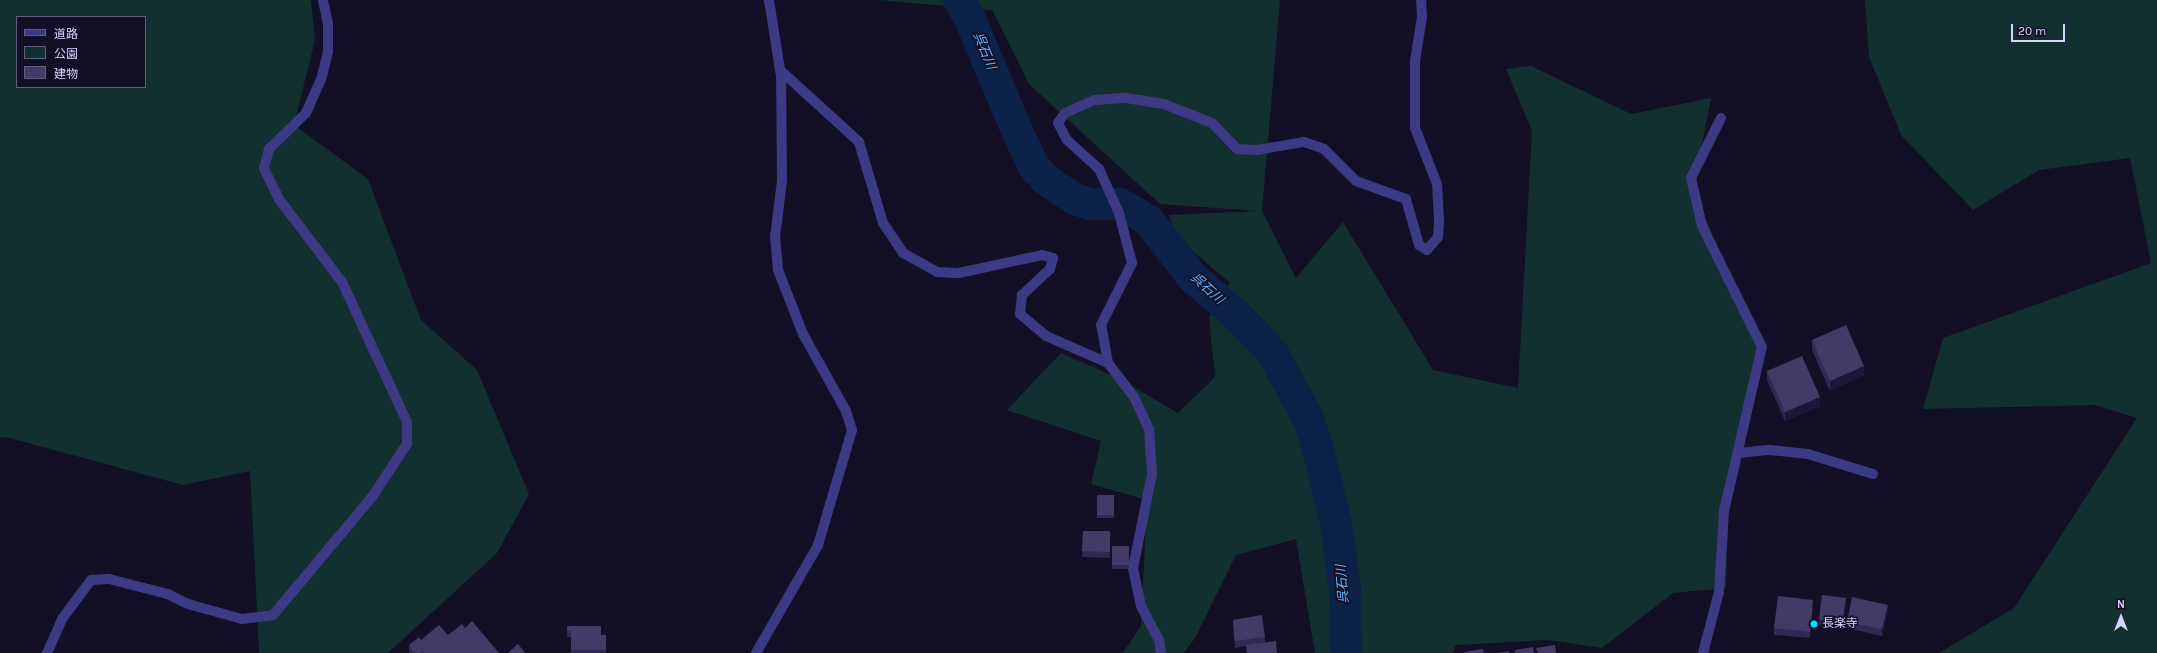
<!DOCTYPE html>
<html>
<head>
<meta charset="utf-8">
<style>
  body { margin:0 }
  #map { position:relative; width:2157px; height:653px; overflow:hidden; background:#130f26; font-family:Karla,"Noto Sans JP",sans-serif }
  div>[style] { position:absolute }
  .green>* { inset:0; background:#12302f }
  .river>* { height:32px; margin:-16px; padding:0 16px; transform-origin:16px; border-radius:16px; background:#0c2248 }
  .street>* { height:10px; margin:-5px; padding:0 5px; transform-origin:5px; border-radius:5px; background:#3d3a85 }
  .wall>* { inset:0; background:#312854 }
  .shaded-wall>* { inset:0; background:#1d163a }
  .building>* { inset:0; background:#433a66 }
  .dots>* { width:11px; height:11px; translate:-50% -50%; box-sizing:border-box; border:2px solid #130f26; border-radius:50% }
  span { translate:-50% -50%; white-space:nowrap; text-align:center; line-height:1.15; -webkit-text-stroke:3px #130f26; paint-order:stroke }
  .poi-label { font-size:12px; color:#d9d4ff }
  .left { translate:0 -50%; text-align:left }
  .water-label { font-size:13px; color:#62b6ff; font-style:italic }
  .legend { position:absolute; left:16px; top:16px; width:130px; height:72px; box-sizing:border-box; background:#130f26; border:1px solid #625e7d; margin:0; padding:5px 7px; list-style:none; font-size:12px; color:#d9d4ff }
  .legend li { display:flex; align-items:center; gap:8px; height:20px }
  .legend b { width:20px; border:1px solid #625e7d }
  .north { position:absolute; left:2101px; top:597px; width:40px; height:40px; -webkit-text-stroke:3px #130f26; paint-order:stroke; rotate:0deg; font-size:11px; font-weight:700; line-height:16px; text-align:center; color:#d9d4ff }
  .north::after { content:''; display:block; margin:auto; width:14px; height:18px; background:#d9d4ff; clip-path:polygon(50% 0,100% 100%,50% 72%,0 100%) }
  .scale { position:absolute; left:2011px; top:24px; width:54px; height:18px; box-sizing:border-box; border:2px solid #d9d4ff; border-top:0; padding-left:5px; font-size:12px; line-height:14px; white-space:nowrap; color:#d9d4ff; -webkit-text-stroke:3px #130f26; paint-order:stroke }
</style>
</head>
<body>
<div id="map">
  <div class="green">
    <i style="clip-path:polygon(evenodd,0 0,311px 0,315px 40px,294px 125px,368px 179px,421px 320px,477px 370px,529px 494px,497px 553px,388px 653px,259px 653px,250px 471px,183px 485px,6px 437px,0 438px,0 0,17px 17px,145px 17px,145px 87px,17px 87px,17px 17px)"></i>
    <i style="clip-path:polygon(879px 0,1280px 0,1262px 211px,1296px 278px,1343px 222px,1433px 370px,1518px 388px,1532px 131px,1506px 69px,1531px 66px,1631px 114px,1711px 98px,1693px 190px,1762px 347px,1729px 493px,1726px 588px,1673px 593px,1602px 648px,1548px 640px,1456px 645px,1452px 653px,1315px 653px,1296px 539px,1236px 555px,1195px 638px,1184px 653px,1123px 653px,1141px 626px,1147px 500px,1091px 484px,1101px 441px,1007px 410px,1061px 353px,1120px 379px,1178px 413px,1215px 377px,1209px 317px,1230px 283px,1177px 238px,1169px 215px,1257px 211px,1160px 204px,1029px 84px,992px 10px)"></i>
    <i style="clip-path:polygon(1865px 0,2157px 0,2157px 653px,1939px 653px,2014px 608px,2137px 418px,2095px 405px,1923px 409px,1943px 338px,2151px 263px,2130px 158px,2039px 170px,1973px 210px,1901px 135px,1869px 57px)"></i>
  </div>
  <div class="river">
    <i style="left:959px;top:0;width:22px;rotate:60deg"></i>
    <i style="left:970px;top:19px;width:124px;rotate:67.2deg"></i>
    <i style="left:1018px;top:133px;width:38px;rotate:65deg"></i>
    <i style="left:1034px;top:167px;width:16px;rotate:47deg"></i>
    <i style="left:1045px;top:179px;width:36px;rotate:34deg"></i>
    <i style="left:1075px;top:199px;width:16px;rotate:18deg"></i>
    <i style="left:1090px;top:204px;width:30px"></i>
    <i style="left:1120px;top:204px;width:34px;rotate:30deg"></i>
    <i style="left:1149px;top:221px;width:72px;rotate:52.3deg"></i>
    <i style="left:1193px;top:278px;width:52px;rotate:40.4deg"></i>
    <i style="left:1233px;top:312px;width:56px;rotate:45.7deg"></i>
    <i style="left:1272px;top:352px;width:75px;rotate:61.4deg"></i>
    <i style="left:1308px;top:418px;width:28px;rotate:72deg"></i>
    <i style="left:1317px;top:445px;width:80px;rotate:76.3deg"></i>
    <i style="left:1336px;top:523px;width:68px;rotate:82.3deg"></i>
    <i style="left:1345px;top:590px;width:63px;rotate:89.1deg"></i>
  </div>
  <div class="street">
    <i style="left:780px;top:70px;width:107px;rotate:42.3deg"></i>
    <i style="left:859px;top:142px;width:84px;rotate:73.5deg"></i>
    <i style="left:883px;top:223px;width:36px;rotate:56deg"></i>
    <i style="left:903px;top:253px;width:39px;rotate:29deg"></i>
    <i style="left:937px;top:272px;width:22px;rotate:3deg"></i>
    <i style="left:959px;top:273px;width:85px;rotate:-12.2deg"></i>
    <i style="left:1042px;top:255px;width:11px;rotate:15deg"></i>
    <i style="left:1053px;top:258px;width:11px;rotate:105deg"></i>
    <i style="left:1050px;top:269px;width:38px;rotate:137deg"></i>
    <i style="left:1022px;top:295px;width:19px;rotate:96deg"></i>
    <i style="left:1020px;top:314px;width:34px;rotate:40deg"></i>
    <i style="left:1046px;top:336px;width:68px;rotate:23.5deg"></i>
    <i style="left:1739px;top:453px;width:31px;rotate:-6deg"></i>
    <i style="left:1770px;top:450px;width:38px;rotate:6deg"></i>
    <i style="left:1808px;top:454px;width:68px;rotate:17.1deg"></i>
    <i style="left:47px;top:653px;width:37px;rotate:-66deg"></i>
    <i style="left:62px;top:619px;width:49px;rotate:-53.4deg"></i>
    <i style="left:91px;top:580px;width:18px;rotate:-3deg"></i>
    <i style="left:109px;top:579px;width:61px;rotate:14.3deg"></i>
    <i style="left:168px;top:594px;width:22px;rotate:27deg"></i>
    <i style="left:188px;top:604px;width:56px;rotate:15.5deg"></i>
    <i style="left:242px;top:619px;width:31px;rotate:-7deg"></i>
    <i style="left:273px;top:615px;width:154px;rotate:-50deg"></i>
    <i style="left:372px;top:497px;width:64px;rotate:-56.6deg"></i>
    <i style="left:407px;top:444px;width:22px;rotate:-90deg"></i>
    <i style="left:407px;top:422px;width:154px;rotate:-114.9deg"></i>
    <i style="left:342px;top:282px;width:104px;rotate:-127.2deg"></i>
    <i style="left:279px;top:199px;width:34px;rotate:-116deg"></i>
    <i style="left:264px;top:168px;width:20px;rotate:-75deg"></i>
    <i style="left:269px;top:149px;width:52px;rotate:-44.2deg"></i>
    <i style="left:306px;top:113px;width:36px;rotate:-66deg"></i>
    <i style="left:321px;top:80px;width:30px;rotate:-76deg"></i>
    <i style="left:328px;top:51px;width:27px;rotate:-90deg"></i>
    <i style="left:328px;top:24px;width:25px;rotate:-102deg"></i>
    <i style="left:756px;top:653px;width:125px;rotate:-60.1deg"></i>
    <i style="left:818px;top:545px;width:120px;rotate:-73.5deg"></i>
    <i style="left:852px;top:430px;width:20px;rotate:-108deg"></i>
    <i style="left:846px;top:411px;width:88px;rotate:-119.2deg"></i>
    <i style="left:803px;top:334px;width:69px;rotate:-111.3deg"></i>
    <i style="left:778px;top:270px;width:33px;rotate:-95deg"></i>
    <i style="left:775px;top:237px;width:56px;rotate:-82.9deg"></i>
    <i style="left:782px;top:181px;width:105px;rotate:-90.5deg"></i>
    <i style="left:781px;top:76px;width:77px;rotate:-99deg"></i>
    <i style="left:1161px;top:653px;width:13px;rotate:-99deg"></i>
    <i style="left:1159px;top:640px;width:38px;rotate:-118deg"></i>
    <i style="left:1141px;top:606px;width:39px;rotate:-102deg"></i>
    <i style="left:1133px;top:568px;width:96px;rotate:-78.6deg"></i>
    <i style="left:1152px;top:474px;width:45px;rotate:-93.8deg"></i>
    <i style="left:1149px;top:429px;width:35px;rotate:-115deg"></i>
    <i style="left:1134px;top:397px;width:43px;rotate:-127.4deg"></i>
    <i style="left:1108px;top:363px;width:39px;rotate:-100deg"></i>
    <i style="left:1101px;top:325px;width:69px;rotate:-63.4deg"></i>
    <i style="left:1132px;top:263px;width:52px;rotate:-104.6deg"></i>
    <i style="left:1119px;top:213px;width:48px;rotate:-114.4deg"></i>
    <i style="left:1099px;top:169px;width:43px;rotate:-137.8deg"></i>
    <i style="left:1067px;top:140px;width:19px;rotate:-118deg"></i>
    <i style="left:1058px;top:123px;width:12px;rotate:-55deg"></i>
    <i style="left:1065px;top:113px;width:32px;rotate:-24deg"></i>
    <i style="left:1094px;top:100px;width:32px;rotate:-4deg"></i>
    <i style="left:1126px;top:98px;width:38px;rotate:9deg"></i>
    <i style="left:1164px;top:104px;width:52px;rotate:21.6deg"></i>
    <i style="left:1212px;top:123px;width:36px;rotate:46deg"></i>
    <i style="left:1237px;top:149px;width:20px;rotate:3deg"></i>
    <i style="left:1257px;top:150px;width:48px;rotate:-9.7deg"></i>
    <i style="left:1304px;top:142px;width:21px;rotate:19deg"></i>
    <i style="left:1324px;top:149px;width:45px;rotate:45deg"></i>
    <i style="left:1356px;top:181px;width:53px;rotate:19.8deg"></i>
    <i style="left:1406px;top:199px;width:48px;rotate:74.2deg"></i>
    <i style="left:1419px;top:245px;width:9px;rotate:32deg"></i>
    <i style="left:1427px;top:250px;width:17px;rotate:-50deg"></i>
    <i style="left:1438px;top:237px;width:16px;rotate:-86deg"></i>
    <i style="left:1439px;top:221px;width:37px;rotate:-93deg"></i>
    <i style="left:1437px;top:184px;width:60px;rotate:-111.4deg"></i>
    <i style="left:1415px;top:128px;width:67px;rotate:-90deg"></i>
    <i style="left:1415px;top:61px;width:45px;rotate:-81deg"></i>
    <i style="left:1422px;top:17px;width:17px;rotate:-93deg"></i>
    <i style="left:1703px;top:653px;width:63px;rotate:-75.3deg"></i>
    <i style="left:1719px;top:592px;width:81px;rotate:-86.5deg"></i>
    <i style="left:1724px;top:511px;width:168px;rotate:-77deg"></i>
    <i style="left:1762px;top:347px;width:135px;rotate:-116.4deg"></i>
    <i style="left:1702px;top:226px;width:49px;rotate:-102.9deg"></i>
    <i style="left:1691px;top:178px;width:67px;rotate:-63.4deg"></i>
  </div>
  <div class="wall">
    <i style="clip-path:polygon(1812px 340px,1864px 375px,1830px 391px,1812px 350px)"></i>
    <i style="clip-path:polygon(1767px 371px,1820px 406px,1785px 421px,1767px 380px)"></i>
    <i style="clip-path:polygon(1097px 495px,1114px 495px,1114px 518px,1097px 518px)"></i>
    <i style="clip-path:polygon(1083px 531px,1110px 531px,1110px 558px,1082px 557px)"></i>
    <i style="clip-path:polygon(1112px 546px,1129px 546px,1129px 569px,1112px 569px)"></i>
    <i style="clip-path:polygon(1846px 604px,1842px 629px,1819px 625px,1819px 619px)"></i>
    <i style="clip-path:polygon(1813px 606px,1810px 638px,1774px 635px,1774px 628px)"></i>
    <i style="clip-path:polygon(1888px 612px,1882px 636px,1847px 628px,1847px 622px)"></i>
    <i style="clip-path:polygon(1233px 620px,1265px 637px,1265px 643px,1277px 653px,1247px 653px,1246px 646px,1235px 648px,1233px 626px)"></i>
    <i style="clip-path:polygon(567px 626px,601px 635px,606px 635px,606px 653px,571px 653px,571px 637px,567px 637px)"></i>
    <i style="clip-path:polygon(465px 628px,499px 653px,409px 653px,409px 645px,421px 640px,448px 635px)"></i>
  </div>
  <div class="shaded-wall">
    <i style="clip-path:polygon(1864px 366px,1864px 375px,1830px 391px,1830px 381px)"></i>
    <i style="clip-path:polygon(1820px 397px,1820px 406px,1785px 421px,1785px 412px)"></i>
    <i style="clip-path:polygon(1846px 598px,1846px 604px,1842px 629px,1842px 622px)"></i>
    <i style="clip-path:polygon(1813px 600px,1813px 606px,1810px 638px,1810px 632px)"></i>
    <i style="clip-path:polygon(1888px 605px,1888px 612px,1882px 636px,1882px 629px)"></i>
  </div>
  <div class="building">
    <i style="clip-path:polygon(1846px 325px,1864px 366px,1830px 381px,1812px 340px)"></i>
    <i style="clip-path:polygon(1802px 356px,1820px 397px,1785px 412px,1767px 371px)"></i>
    <i style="clip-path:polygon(1097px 495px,1114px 495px,1114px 515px,1097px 515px)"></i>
    <i style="clip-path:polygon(1083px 531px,1110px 531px,1110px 552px,1082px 551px)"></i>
    <i style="clip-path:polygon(1112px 546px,1129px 546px,1129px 565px,1112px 565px)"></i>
    <i style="clip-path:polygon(1822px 595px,1846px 598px,1842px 622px,1819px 619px)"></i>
    <i style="clip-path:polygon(1778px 596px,1813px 600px,1810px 632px,1774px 628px)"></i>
    <i style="clip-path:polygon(1852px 597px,1888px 605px,1882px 629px,1847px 622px)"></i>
    <i style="clip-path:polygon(1262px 615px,1265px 637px,1235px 641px,1233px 620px)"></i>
    <i style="clip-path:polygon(472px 621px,499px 653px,424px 653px,423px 651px,420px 653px,415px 653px,409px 645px,419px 637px,421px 640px,439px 625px,448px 635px,462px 624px,465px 628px)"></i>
    <i style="clip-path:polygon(567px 626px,601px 626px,601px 635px,606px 635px,606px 650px,571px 650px,571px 631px,567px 631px)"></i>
    <i style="clip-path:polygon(1276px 641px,1277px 653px,1247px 653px,1246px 645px)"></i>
    <i style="clip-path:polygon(518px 644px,525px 653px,508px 653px)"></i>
    <i style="clip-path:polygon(1555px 645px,1556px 653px,1538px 653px,1536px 648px)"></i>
    <i style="clip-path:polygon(1533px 647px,1534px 653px,1515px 653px,1515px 650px)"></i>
    <i style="clip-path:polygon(1483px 649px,1484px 653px,1464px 653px,1464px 652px)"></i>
    <i style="clip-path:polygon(1508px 651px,1509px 653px,1497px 653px)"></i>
  </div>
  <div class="dots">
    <i style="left:1814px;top:624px;background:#00e5ff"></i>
  </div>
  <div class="poi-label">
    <span class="left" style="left:1822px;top:624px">長楽寺</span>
  </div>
  <div class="water-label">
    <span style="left:984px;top:51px;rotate:68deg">呉石川</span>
    <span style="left:1207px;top:289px;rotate:42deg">呉石川</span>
    <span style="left:1343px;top:584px;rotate:-95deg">呉石川</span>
  </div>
  <ul class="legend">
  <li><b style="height:5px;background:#3d3a85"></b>道路</li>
  <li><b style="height:11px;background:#12302f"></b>公園</li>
  <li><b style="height:11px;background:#433a66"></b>建物</li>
  </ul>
  <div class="north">N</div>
  <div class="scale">20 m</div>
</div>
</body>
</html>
